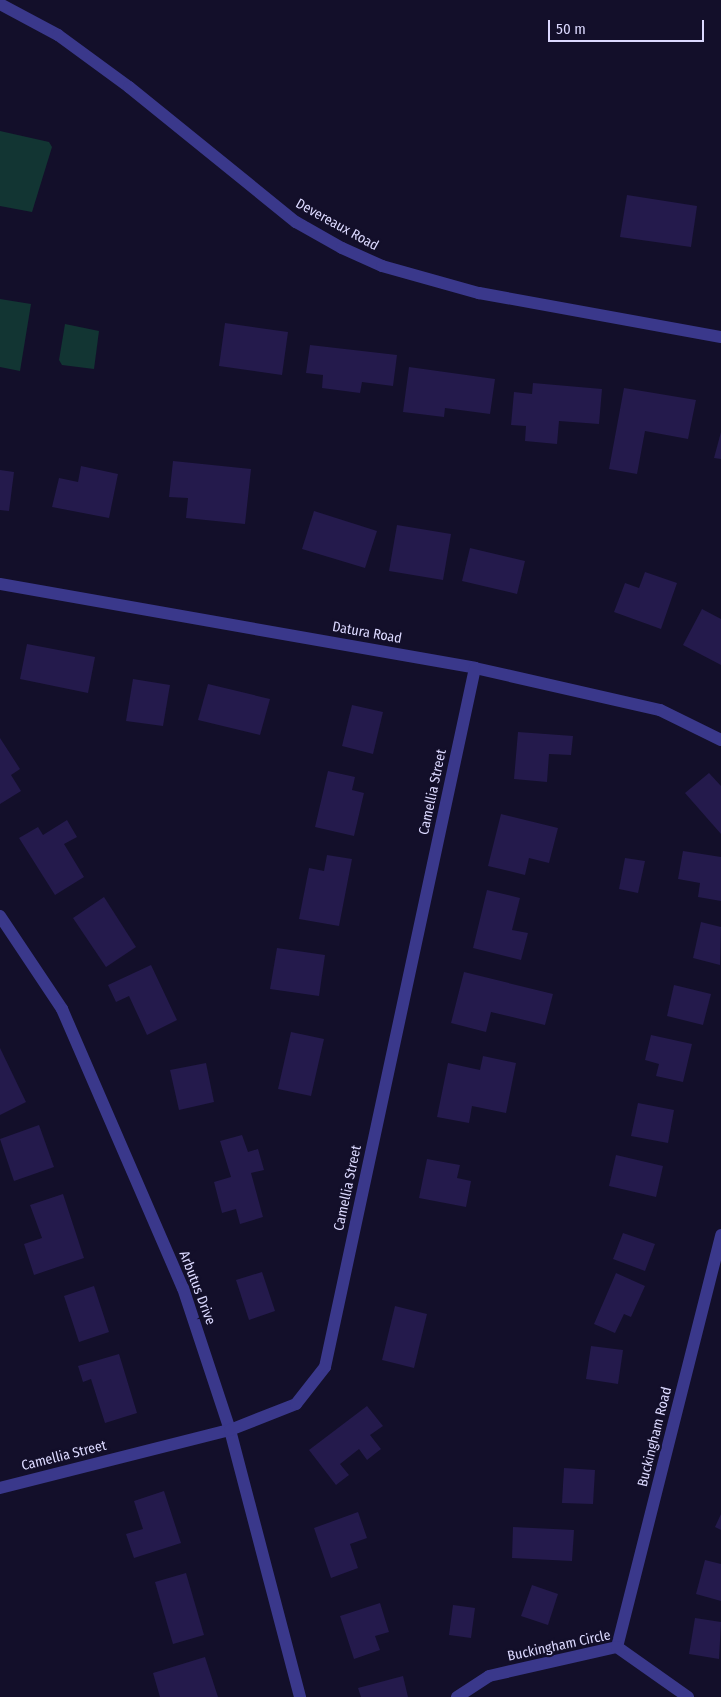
<!DOCTYPE html>
<html>
<head>
<meta charset="utf-8">
<style>
  body { margin:0 }
  #map { position:relative; width:721px; height:1697px; overflow:hidden; background:#130f2a; font-family:"Fira Sans Condensed",sans-serif }
  div>[style] { position:absolute }
  .green>* { inset:0; background:#123533 }
  .building>* { inset:0; background:#241a4c }
  .minor>* { height:12px; margin:-6px; padding:0 6px; transform-origin:6px; border-radius:6px; background:#3a388b }
  span { translate:-50% -50%; white-space:nowrap; text-align:center; line-height:1.15; -webkit-text-stroke:4.5px #130f2a; paint-order:stroke }
  .street-label { font-size:14px; color:#dcd9ff }
  .scale { position:absolute; left:548px; top:20px; width:156px; height:22px; box-sizing:border-box; border:2px solid #dcd9ff; border-top:0; padding-left:6px; font-size:15px; line-height:18px; white-space:nowrap; color:#dcd9ff; -webkit-text-stroke:4px #130f2a; paint-order:stroke }
</style>
</head>
<body>
<div id="map">
  <div class="green">
    <i style="clip-path:polygon(0 131px,49px 142px,52px 147px,32px 212px,0 206px)"></i>
    <i style="clip-path:polygon(0 299px,31px 304px,20px 371px,0 367px)"></i>
    <i style="clip-path:polygon(65px 324px,99px 331px,94px 369px,62px 365px,59px 360px)"></i>
  </div>
  <div class="building">
    <i style="clip-path:polygon(627px 195px,697px 206px,691px 247px,620px 237px)"></i>
    <i style="clip-path:polygon(225px 323px,288px 332px,282px 375px,219px 366px)"></i>
    <i style="clip-path:polygon(310px 345px,397px 355px,393px 386px,362px 382px,360px 393px,322px 388px,323px 375px,306px 373px)"></i>
    <i style="clip-path:polygon(409px 367px,495px 379px,490px 414px,445px 408px,444px 417px,403px 412px)"></i>
    <i style="clip-path:polygon(533px 383px,602px 389px,599px 424px,559px 421px,557px 444px,525px 441px,526px 426px,511px 425px,514px 392px,532px 394px)"></i>
    <i style="clip-path:polygon(624px 388px,696px 400px,688px 439px,645px 431px,637px 474px,609px 469px)"></i>
    <i style="clip-path:polygon(721px 432px,721px 459px,714px 458px)"></i>
    <i style="clip-path:polygon(173px 461px,251px 469px,245px 524px,186px 518px,188px 498px,169px 497px)"></i>
    <i style="clip-path:polygon(81px 466px,118px 474px,109px 518px,52px 507px,59px 478px,78px 482px)"></i>
    <i style="clip-path:polygon(0 470px,14px 472px,9px 511px,0 510px)"></i>
    <i style="clip-path:polygon(314px 511px,377px 531px,365px 568px,302px 549px)"></i>
    <i style="clip-path:polygon(397px 525px,451px 534px,443px 580px,389px 571px)"></i>
    <i style="clip-path:polygon(470px 548px,525px 561px,517px 594px,462px 581px)"></i>
    <i style="clip-path:polygon(645px 572px,677px 583px,661px 629px,614px 612px,625px 583px,639px 588px)"></i>
    <i style="clip-path:polygon(702px 609px,721px 619px,721px 665px,683px 645px)"></i>
    <i style="clip-path:polygon(27px 644px,95px 657px,88px 693px,20px 679px)"></i>
    <i style="clip-path:polygon(133px 679px,170px 685px,163px 726px,126px 721px)"></i>
    <i style="clip-path:polygon(208px 684px,270px 699px,260px 735px,198px 720px)"></i>
    <i style="clip-path:polygon(352px 705px,383px 712px,373px 754px,342px 746px)"></i>
    <i style="clip-path:polygon(518px 732px,573px 736px,571px 755px,549px 754px,547px 782px,514px 779px)"></i>
    <i style="clip-path:polygon(0 738px,20px 769px,11px 775px,21px 791px,0 804px)"></i>
    <i style="clip-path:polygon(328px 771px,355px 777px,352px 790px,364px 793px,354px 836px,315px 827px)"></i>
    <i style="clip-path:polygon(709px 773px,721px 786px,721px 834px,685px 793px)"></i>
    <i style="clip-path:polygon(501px 814px,558px 828px,549px 863px,529px 858px,525px 875px,488px 866px)"></i>
    <i style="clip-path:polygon(67px 820px,77px 837px,64px 844px,84px 877px,55px 895px,19px 838px,38px 827px,43px 835px)"></i>
    <i style="clip-path:polygon(683px 851px,721px 857px,721px 901px,698px 897px,700px 883px,678px 879px)"></i>
    <i style="clip-path:polygon(327px 855px,352px 859px,339px 926px,299px 919px,309px 868px,324px 871px)"></i>
    <i style="clip-path:polygon(625px 858px,645px 861px,638px 893px,619px 889px)"></i>
    <i style="clip-path:polygon(487px 890px,520px 898px,512px 930px,528px 933px,521px 960px,473px 948px)"></i>
    <i style="clip-path:polygon(104px 897px,136px 947px,106px 967px,73px 918px)"></i>
    <i style="clip-path:polygon(701px 922px,721px 927px,720px 965px,693px 958px)"></i>
    <i style="clip-path:polygon(277px 948px,325px 955px,319px 996px,270px 989px)"></i>
    <i style="clip-path:polygon(151px 965px,177px 1020px,147px 1035px,129px 996px,116px 1002px,108px 985px)"></i>
    <i style="clip-path:polygon(464px 972px,553px 994px,545px 1025px,491px 1012px,486px 1032px,451px 1023px)"></i>
    <i style="clip-path:polygon(674px 985px,711px 994px,703px 1025px,667px 1016px)"></i>
    <i style="clip-path:polygon(291px 1032px,324px 1039px,311px 1096px,278px 1089px)"></i>
    <i style="clip-path:polygon(651px 1035px,692px 1044px,683px 1082px,656px 1076px,659px 1064px,645px 1060px)"></i>
    <i style="clip-path:polygon(0 1048px,26px 1102px,0 1115px)"></i>
    <i style="clip-path:polygon(483px 1056px,516px 1063px,506px 1113px,472px 1106px,469px 1123px,437px 1117px,448px 1063px,480px 1070px)"></i>
    <i style="clip-path:polygon(206px 1063px,214px 1102px,179px 1110px,170px 1070px)"></i>
    <i style="clip-path:polygon(638px 1103px,674px 1110px,668px 1143px,631px 1136px)"></i>
    <i style="clip-path:polygon(39px 1125px,54px 1167px,14px 1181px,0 1139px)"></i>
    <i style="clip-path:polygon(242px 1135px,248px 1152px,258px 1149px,264px 1170px,251px 1173px,263px 1217px,240px 1224px,236px 1209px,222px 1213px,214px 1182px,231px 1177px,220px 1141px)"></i>
    <i style="clip-path:polygon(616px 1155px,663px 1166px,656px 1197px,609px 1186px)"></i>
    <i style="clip-path:polygon(427px 1159px,460px 1165px,457px 1178px,471px 1181px,466px 1207px,419px 1198px)"></i>
    <i style="clip-path:polygon(63px 1194px,84px 1258px,34px 1275px,24px 1244px,42px 1238px,30px 1205px)"></i>
    <i style="clip-path:polygon(623px 1233px,655px 1244px,645px 1271px,613px 1259px)"></i>
    <i style="clip-path:polygon(262px 1272px,275px 1311px,249px 1320px,236px 1280px)"></i>
    <i style="clip-path:polygon(616px 1273px,645px 1286px,631px 1317px,624px 1314px,615px 1333px,594px 1324px)"></i>
    <i style="clip-path:polygon(94px 1286px,109px 1332px,79px 1342px,64px 1296px)"></i>
    <i style="clip-path:polygon(395px 1306px,427px 1314px,414px 1368px,382px 1360px)"></i>
    <i style="clip-path:polygon(591px 1346px,623px 1350px,618px 1384px,586px 1379px)"></i>
    <i style="clip-path:polygon(119px 1354px,137px 1413px,105px 1423px,91px 1379px,83px 1382px,78px 1366px)"></i>
    <i style="clip-path:polygon(367px 1406px,383px 1426px,370px 1435px,381px 1449px,367px 1460px,359px 1449px,340px 1464px,349px 1475px,336px 1485px,309px 1450px)"></i>
    <i style="clip-path:polygon(564px 1468px,595px 1470px,593px 1504px,562px 1503px)"></i>
    <i style="clip-path:polygon(164px 1491px,181px 1543px,134px 1558px,126px 1534px,143px 1529px,134px 1501px)"></i>
    <i style="clip-path:polygon(358px 1512px,367px 1538px,350px 1544px,358px 1568px,331px 1578px,314px 1528px)"></i>
    <i style="clip-path:polygon(721px 1514px,721px 1530px,715px 1527px)"></i>
    <i style="clip-path:polygon(513px 1527px,574px 1530px,572px 1561px,512px 1558px)"></i>
    <i style="clip-path:polygon(705px 1560px,721px 1564px,721px 1601px,696px 1594px)"></i>
    <i style="clip-path:polygon(186px 1573px,204px 1635px,173px 1644px,155px 1582px)"></i>
    <i style="clip-path:polygon(532px 1585px,558px 1594px,548px 1625px,521px 1616px)"></i>
    <i style="clip-path:polygon(380px 1603px,389px 1632px,375px 1636px,380px 1650px,354px 1659px,340px 1616px)"></i>
    <i style="clip-path:polygon(453px 1605px,475px 1608px,471px 1638px,449px 1635px)"></i>
    <i style="clip-path:polygon(695px 1618px,721px 1622px,719px 1659px,689px 1654px)"></i>
    <i style="clip-path:polygon(205px 1657px,218px 1697px,160px 1697px,153px 1673px)"></i>
    <i style="clip-path:polygon(403px 1676px,408px 1697px,361px 1697px,358px 1688px)"></i>
  </div>
  <div class="minor">
    <i style="left:0;top:4px;width:66px;rotate:28.1deg"></i>
    <i style="left:58px;top:35px;width:88px;rotate:36.2deg"></i>
    <i style="left:129px;top:87px;width:215px;rotate:39deg"></i>
    <i style="left:296px;top:222px;width:53px;rotate:29.5deg"></i>
    <i style="left:342px;top:248px;width:44px;rotate:24.2deg"></i>
    <i style="left:382px;top:266px;width:101px;rotate:15.6deg"></i>
    <i style="left:479px;top:293px;width:246px;rotate:10.3deg"></i>
    <i style="left:0;top:584px;width:482px;rotate:10deg"></i>
    <i style="left:475px;top:668px;width:190px;rotate:12.8deg"></i>
    <i style="left:660px;top:710px;width:68px;rotate:26.2deg"></i>
    <i style="left:0;top:916px;width:112px;rotate:56.3deg"></i>
    <i style="left:62px;top:1009px;width:304px;rotate:66.6deg"></i>
    <i style="left:183px;top:1288px;width:150px;rotate:71.7deg"></i>
    <i style="left:230px;top:1430px;width:276px;rotate:75.3deg"></i>
    <i style="left:0;top:1488px;width:237px;rotate:-14.2deg"></i>
    <i style="left:230px;top:1430px;width:71px;rotate:-21.5deg"></i>
    <i style="left:296px;top:1404px;width:47px;rotate:-51.9deg"></i>
    <i style="left:325px;top:1367px;width:715px;rotate:-77.89deg"></i>
    <i style="left:617px;top:1647px;width:425px;rotate:-75.8deg"></i>
    <i style="left:457px;top:1697px;width:38px;rotate:-33deg"></i>
    <i style="left:489px;top:1676px;width:131px;rotate:-12.8deg"></i>
    <i style="left:617px;top:1647px;width:87px;rotate:35.2deg"></i>
  </div>
  <div class="street-label">
    <span style="left:337px;top:225px;rotate:29deg">Devereaux Road</span>
    <span style="left:367px;top:633px;rotate:10deg">Datura Road</span>
    <span style="left:433px;top:792px;rotate:-78deg">Camellia Street</span>
    <span style="left:348px;top:1188px;rotate:-78deg">Camellia Street</span>
    <span style="left:197px;top:1288px;rotate:69deg">Arbutus Drive</span>
    <span style="left:655px;top:1437px;rotate:-76deg">Buckingham Road</span>
    <span style="left:64px;top:1456px;rotate:-14deg">Camellia Street</span>
    <span style="left:559px;top:1646px;rotate:-12deg">Buckingham Circle</span>
  </div>
  <div class="scale">50 m</div>
</div>
</body>
</html>
